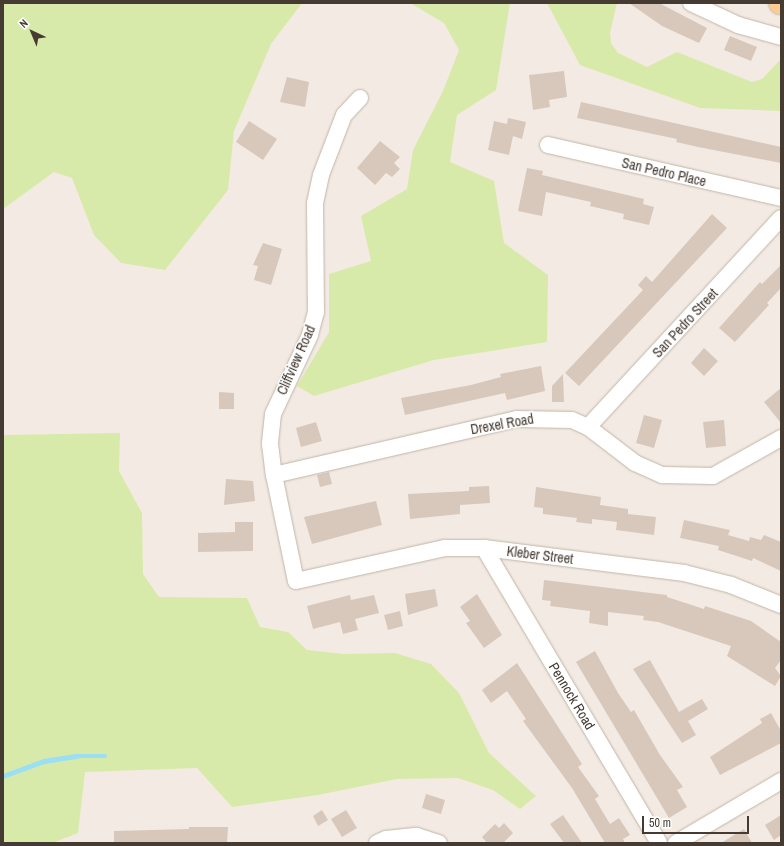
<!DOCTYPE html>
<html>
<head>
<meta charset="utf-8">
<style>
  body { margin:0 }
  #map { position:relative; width:784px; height:846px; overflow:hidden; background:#f3ebe3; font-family:"Archivo Narrow",sans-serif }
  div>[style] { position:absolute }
  .green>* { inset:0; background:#d8eaa9 }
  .stream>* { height:4.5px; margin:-2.25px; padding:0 2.25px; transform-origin:2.25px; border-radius:2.25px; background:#9bdff4 }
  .building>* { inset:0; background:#d8c7bb }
  .roads { filter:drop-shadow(0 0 1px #c1b4a8) drop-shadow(0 0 1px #c1b4a8) }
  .street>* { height:16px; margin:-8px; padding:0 8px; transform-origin:8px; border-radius:8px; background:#fff }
  .primary>* { height:22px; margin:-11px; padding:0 11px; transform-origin:11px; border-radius:11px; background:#ffcc90 }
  span { translate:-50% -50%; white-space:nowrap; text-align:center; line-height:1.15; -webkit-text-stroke:3px #fff; paint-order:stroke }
  .street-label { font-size:14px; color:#453b33 }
  .frame { position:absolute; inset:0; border:4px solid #453b33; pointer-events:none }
  .north { position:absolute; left:12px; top:12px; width:40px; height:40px; -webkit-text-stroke:3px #fff; paint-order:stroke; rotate:316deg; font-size:11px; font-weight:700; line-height:16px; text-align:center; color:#453b33 }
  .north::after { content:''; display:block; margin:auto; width:14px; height:18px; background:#453b33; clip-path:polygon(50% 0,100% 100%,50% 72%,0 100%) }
  .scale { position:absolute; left:642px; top:816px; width:107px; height:18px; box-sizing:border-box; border:2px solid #453b33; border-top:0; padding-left:5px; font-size:12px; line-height:14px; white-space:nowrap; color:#453b33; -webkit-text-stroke:3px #fff; paint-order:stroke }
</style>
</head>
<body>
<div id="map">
  <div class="green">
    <i style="clip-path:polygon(3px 3px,302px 3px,271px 44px,234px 131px,228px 190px,165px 270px,121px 263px,94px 235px,72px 178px,54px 172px,3px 209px)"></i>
    <i style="clip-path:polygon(410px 3px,510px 3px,496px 90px,457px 115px,450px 162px,494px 181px,504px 243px,548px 275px,547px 342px,434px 360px,314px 396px,297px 386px,329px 332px,329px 274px,371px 261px,361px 216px,407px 189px,413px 150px,443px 91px,459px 50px,444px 23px)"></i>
    <i style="clip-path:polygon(547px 3px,617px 3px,610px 33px,611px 43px,618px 53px,647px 67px,677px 52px,752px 82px,762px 79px,781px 59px,781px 111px,700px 108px,580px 65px)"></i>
    <i style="clip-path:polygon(120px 433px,119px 471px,142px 513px,143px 574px,159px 597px,247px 598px,260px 627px,288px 632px,307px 650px,344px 654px,395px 653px,431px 664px,459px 693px,489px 753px,536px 796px,520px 809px,493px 790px,458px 778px,397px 779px,318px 795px,232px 807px,197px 768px,85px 772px,78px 833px,52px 843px,3px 843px,3px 435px)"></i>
  </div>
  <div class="stream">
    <i style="left:3px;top:776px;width:44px;rotate:-20.1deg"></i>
    <i style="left:44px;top:761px;width:33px;rotate:-9deg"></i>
    <i style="left:77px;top:756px;width:28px"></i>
  </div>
  <div class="building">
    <i style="clip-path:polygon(629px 3px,659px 3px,707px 28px,699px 43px,662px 26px)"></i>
    <i style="clip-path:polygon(730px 36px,757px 47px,751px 61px,724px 50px)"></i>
    <i style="clip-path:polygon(564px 71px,567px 97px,549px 100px,550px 107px,533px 110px,529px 75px)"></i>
    <i style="clip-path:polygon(287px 77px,309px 82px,305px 107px,280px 102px)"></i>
    <i style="clip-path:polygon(581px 102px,781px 147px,781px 163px,698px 147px,676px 142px,677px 139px,577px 118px)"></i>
    <i style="clip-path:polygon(508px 118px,526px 122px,522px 139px,513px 136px,509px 155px,488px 150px,494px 121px,507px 124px)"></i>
    <i style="clip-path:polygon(249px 121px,277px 139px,263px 160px,236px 142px)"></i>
    <i style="clip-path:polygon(380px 141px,400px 157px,394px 163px,400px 169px,392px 177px,386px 173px,375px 185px,357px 168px)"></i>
    <i style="clip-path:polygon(527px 168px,543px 171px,542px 175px,644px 199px,643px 204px,654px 207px,649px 225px,623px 219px,624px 214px,590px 206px,591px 202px,546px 192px,542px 216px,518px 211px)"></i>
    <i style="clip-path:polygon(712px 214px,727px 228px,579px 386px,565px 373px,643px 290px,638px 285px,646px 276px,652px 282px)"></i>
    <i style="clip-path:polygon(263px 243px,282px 249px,271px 285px,254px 280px,258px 266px,253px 265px)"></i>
    <i style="clip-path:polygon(781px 265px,781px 288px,767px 303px,769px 305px,735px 342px,719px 328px,760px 282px,762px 284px)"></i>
    <i style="clip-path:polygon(704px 348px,718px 361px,704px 376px,691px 363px)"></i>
    <i style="clip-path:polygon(541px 366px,545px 391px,507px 400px,505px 393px,405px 415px,401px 398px,471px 385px,501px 377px,500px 374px)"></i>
    <i style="clip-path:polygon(563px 374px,564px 402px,552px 402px,552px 386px)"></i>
    <i style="clip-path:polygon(781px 388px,781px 423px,764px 402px)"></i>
    <i style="clip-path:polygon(219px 392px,234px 393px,234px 409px,219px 409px)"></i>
    <i style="clip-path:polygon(644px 415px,662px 420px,654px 448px,636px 443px)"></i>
    <i style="clip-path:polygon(724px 420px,726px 446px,706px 448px,703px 422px)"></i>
    <i style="clip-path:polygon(316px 422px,322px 441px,301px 447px,296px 428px)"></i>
    <i style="clip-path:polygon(329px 472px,332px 484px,320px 487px,317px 475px)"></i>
    <i style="clip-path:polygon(226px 479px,253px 481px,255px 501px,224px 505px)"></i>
    <i style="clip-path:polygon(489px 486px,490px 503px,460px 505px,460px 514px,410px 519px,408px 494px,469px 491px,469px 487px)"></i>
    <i style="clip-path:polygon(536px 487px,601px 497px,600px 505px,628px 509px,628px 514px,656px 517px,654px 535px,616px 530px,617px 522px,592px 519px,592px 524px,576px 522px,577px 518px,543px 514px,543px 508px,534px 507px)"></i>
    <i style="clip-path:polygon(376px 501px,382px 525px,312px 544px,304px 517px)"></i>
    <i style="clip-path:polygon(684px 520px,730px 530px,728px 535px,749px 541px,750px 537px,761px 540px,764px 535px,781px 542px,781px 571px,753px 558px,752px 561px,718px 550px,719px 546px,680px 538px)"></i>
    <i style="clip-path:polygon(235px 522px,253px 522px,253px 551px,198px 552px,198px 533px,235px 532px)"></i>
    <i style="clip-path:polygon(544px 580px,667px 595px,667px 597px,704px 609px,705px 606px,751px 621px,781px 642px,781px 660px,775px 668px,781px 676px,775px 686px,727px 656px,731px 646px,658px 622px,643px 620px,644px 616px,608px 612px,608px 626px,589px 623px,590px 611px,550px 606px,551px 601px,542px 600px)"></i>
    <i style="clip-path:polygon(435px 589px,438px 606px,408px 615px,405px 594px)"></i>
    <i style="clip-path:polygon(477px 594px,502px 635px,484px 648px,466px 623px,470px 621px,460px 607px)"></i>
    <i style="clip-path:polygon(350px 595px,351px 600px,374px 595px,379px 613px,355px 619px,358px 630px,343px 634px,340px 622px,313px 629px,307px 606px)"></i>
    <i style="clip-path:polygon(400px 611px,403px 626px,388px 630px,384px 615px)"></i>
    <i style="clip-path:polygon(595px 651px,618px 693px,631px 712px,634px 710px,660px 755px,683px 787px,677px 790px,687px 807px,669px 818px,576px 662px)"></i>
    <i style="clip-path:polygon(650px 660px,679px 712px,702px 699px,708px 709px,688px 721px,696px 735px,682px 743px,633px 669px)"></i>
    <i style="clip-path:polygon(517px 663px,582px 764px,578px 767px,599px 796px,595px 799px,610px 824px,619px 818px,630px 835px,623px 839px,625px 843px,605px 843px,572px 788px,523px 721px,526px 719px,507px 691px,491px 703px,482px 690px)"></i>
    <i style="clip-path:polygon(771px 713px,781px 731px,781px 743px,720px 775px,710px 757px,762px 723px,760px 719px)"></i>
    <i style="clip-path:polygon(426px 794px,445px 800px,441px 814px,422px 808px)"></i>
    <i style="clip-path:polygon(322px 810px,328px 820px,318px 826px,313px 816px)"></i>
    <i style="clip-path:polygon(346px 810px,357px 828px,342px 837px,331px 819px)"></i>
    <i style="clip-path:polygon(563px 815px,582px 843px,564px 843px,550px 824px)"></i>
    <i style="clip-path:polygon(781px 815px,781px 835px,774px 840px,765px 825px)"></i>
    <i style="clip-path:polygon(504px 823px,513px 833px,503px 843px,487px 843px,482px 837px,495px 824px,499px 828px)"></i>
    <i style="clip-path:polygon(189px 827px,228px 827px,227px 843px,114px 843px,114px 831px,189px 829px)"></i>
    <i style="clip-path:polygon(744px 829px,752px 843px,721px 843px)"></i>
  </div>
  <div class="roads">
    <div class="street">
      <i style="left:691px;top:3px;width:52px;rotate:25.1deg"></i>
      <i style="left:738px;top:25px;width:45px;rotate:15.6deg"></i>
      <i style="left:360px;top:98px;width:23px;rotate:133deg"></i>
      <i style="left:344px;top:115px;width:64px;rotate:111deg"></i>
      <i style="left:321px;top:175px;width:29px;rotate:102deg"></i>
      <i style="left:315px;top:203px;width:109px;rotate:89.5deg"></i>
      <i style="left:316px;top:312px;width:24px;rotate:105deg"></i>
      <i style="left:310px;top:335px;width:87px;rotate:115.1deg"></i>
      <i style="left:273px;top:414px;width:30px;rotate:96deg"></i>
      <i style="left:270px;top:444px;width:31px;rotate:83deg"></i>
      <i style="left:274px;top:475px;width:108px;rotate:78.3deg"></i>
      <i style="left:296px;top:581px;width:153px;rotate:-12.5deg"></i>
      <i style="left:445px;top:548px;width:39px"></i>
      <i style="left:484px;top:548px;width:202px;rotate:7.1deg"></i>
      <i style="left:684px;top:573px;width:49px;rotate:14.3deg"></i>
      <i style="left:731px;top:585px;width:54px;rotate:21.8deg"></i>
      <i style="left:548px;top:145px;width:239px;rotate:12.8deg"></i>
      <i style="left:588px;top:427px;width:284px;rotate:-47.3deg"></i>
      <i style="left:274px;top:475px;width:249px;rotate:-13deg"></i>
      <i style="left:517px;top:419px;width:55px;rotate:1deg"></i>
      <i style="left:572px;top:420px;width:17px;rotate:24deg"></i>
      <i style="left:588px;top:427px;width:59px;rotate:37.5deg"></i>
      <i style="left:635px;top:463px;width:30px;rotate:24deg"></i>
      <i style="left:662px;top:475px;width:51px;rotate:1.1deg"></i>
      <i style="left:713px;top:476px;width:78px;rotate:-29.2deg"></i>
      <i style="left:484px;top:548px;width:343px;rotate:59.3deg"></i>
      <i style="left:377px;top:843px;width:10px;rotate:-24deg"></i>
      <i style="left:386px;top:839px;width:31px;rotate:-6deg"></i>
      <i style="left:417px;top:836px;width:23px;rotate:18deg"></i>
      <i style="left:676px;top:843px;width:122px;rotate:-30.6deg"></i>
    </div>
    <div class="primary">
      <i style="left:780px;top:3px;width:1px"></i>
    </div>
  </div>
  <div class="street-label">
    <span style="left:664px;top:172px;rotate:13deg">San Pedro Place</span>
    <span style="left:685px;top:323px;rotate:-47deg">San Pedro Street</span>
    <span style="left:296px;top:360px;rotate:-66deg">Cliffview Road</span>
    <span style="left:502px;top:424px;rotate:-10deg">Drexel Road</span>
    <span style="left:540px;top:555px;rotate:7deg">Kleber Street</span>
    <span style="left:572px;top:696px;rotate:59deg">Pennock Road</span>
  </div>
  <div class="frame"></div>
  <div class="north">N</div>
  <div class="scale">50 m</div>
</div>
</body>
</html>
